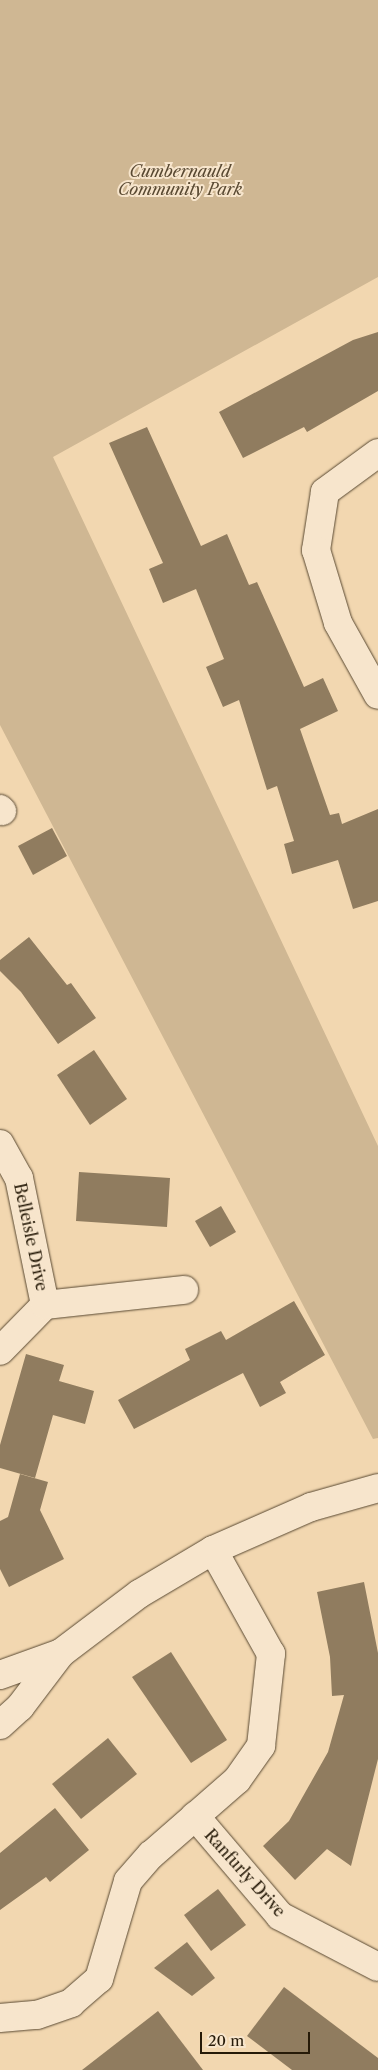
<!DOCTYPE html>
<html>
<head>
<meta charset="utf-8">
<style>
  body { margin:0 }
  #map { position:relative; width:378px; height:2070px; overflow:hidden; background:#f2d7b0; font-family:"Libre Caslon Text",serif }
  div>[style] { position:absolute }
  .green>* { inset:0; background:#cfb793 }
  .building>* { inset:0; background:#907c5f }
  .roads { filter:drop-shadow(0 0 1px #594932) drop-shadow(0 0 1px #594932) }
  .minor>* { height:28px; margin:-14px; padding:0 14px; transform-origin:14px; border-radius:14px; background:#f7e5cc }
  .tertiary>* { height:28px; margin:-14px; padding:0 14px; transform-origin:14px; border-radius:14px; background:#f7e5cc }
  span { translate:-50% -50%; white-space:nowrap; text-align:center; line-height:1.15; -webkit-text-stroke:4px #f7e5cc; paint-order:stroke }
  .park-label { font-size:16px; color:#594932; font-style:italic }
  .street-label { font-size:16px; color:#261a08 }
  .scale { position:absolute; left:200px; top:2032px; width:110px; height:22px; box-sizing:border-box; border:2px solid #261a08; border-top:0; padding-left:6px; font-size:15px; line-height:18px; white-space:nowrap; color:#261a08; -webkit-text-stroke:4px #f7e5cc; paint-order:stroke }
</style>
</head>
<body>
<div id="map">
  <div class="green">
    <i style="clip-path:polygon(0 0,378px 0,378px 277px,53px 457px,378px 1146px,378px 1438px,373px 1439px,0 725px)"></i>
  </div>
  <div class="building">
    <i style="clip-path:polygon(378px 332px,378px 391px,307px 432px,304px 427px,243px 458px,219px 412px,353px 340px)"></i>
    <i style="clip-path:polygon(147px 427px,201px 546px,227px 534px,249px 585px,257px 582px,304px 687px,323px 678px,338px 711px,300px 729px,330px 815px,339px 813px,342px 824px,378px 809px,378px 901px,353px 909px,338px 860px,292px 874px,284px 844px,294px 841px,277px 786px,267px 790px,239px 700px,223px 707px,206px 667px,224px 659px,196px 589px,163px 603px,149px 569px,163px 563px,109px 443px)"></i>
    <i style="clip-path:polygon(52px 828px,67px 856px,33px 875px,18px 846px)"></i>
    <i style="clip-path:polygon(29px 937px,67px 985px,71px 983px,96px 1018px,58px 1044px,21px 992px,0 971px,0 960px)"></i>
    <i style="clip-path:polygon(94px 1050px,127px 1099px,90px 1125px,57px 1075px)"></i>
    <i style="clip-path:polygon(79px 1172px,170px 1178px,167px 1227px,76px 1221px)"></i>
    <i style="clip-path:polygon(221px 1206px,236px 1232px,210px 1247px,195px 1221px)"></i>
    <i style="clip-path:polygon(294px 1301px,325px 1355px,280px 1382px,286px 1393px,260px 1407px,243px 1373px,134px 1429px,118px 1400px,190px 1360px,185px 1349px,221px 1331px,226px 1340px)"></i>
    <i style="clip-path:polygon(26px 1354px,64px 1365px,59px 1381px,94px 1391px,85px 1424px,53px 1415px,35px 1478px,0 1468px,0 1445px)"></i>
    <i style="clip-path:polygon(20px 1474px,48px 1482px,40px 1510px,64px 1559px,9px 1587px,0 1569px,0 1521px,8px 1517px)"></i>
    <i style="clip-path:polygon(364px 1582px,378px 1653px,378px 1759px,351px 1866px,327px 1849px,295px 1880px,263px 1846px,289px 1821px,328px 1752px,344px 1695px,332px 1696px,330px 1657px,317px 1592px)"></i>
    <i style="clip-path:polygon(171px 1652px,227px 1740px,191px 1763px,132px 1677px)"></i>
    <i style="clip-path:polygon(108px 1738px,137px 1774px,81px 1819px,52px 1784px)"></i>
    <i style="clip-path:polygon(55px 1808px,89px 1850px,50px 1882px,46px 1877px,0 1910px,0 1853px)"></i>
    <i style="clip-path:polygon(218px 1889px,246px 1925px,211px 1951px,184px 1915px)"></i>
    <i style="clip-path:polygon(187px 1942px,215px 1978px,192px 1996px,154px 1968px)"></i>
    <i style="clip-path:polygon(284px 1987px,378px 2058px,378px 2070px,292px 2070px,247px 2036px)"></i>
    <i style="clip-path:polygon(158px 2011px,203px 2070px,82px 2070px)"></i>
  </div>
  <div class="roads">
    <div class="minor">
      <i style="left:378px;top:453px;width:66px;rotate:143.7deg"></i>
      <i style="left:325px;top:492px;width:59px;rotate:98.8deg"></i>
      <i style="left:316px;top:550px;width:76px;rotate:73.2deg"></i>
      <i style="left:338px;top:623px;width:82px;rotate:60.9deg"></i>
      <i style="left:0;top:809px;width:3px;rotate:45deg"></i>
      <i style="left:0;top:1144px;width:39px;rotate:61deg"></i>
      <i style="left:19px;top:1178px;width:130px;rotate:78.4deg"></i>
      <i style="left:45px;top:1305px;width:64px;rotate:134.4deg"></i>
      <i style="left:45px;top:1305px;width:140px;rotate:-6.2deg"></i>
      <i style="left:195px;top:1816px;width:131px;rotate:49.6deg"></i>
      <i style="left:280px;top:1916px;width:110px;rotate:27.5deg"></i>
      <i style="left:0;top:2018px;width:37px;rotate:-5deg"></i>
      <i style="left:37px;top:2015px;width:36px;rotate:-19deg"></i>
      <i style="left:71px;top:2003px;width:37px;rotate:-41deg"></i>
      <i style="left:99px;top:1979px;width:102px;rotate:-73.5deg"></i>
      <i style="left:128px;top:1881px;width:35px;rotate:-49deg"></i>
      <i style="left:151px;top:1855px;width:114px;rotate:-41.1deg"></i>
      <i style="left:237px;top:1780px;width:42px;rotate:-54.8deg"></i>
      <i style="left:261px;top:1746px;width:93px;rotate:-83.8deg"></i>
      <i style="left:271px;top:1654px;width:119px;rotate:-119.1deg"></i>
    </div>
    <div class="tertiary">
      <i style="left:0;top:1675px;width:65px;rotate:-19.8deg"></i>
      <i style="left:0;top:1725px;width:27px;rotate:-42deg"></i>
      <i style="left:20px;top:1707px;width:68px;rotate:-52.8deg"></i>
      <i style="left:61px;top:1653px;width:98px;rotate:-37.1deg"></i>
      <i style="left:139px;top:1594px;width:86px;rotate:-30.7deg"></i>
      <i style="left:213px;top:1550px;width:107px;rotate:-23.7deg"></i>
      <i style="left:311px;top:1507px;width:70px;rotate:-15.8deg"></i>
    </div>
  </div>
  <div class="park-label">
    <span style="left:180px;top:180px">Cumbernauld<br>Community Park</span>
  </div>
  <div class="street-label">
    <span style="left:31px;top:1237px;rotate:78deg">Belleisle Drive</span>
    <span style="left:245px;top:1873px;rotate:48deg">Ranfurly Drive</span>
  </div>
  <div class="scale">20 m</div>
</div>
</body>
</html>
